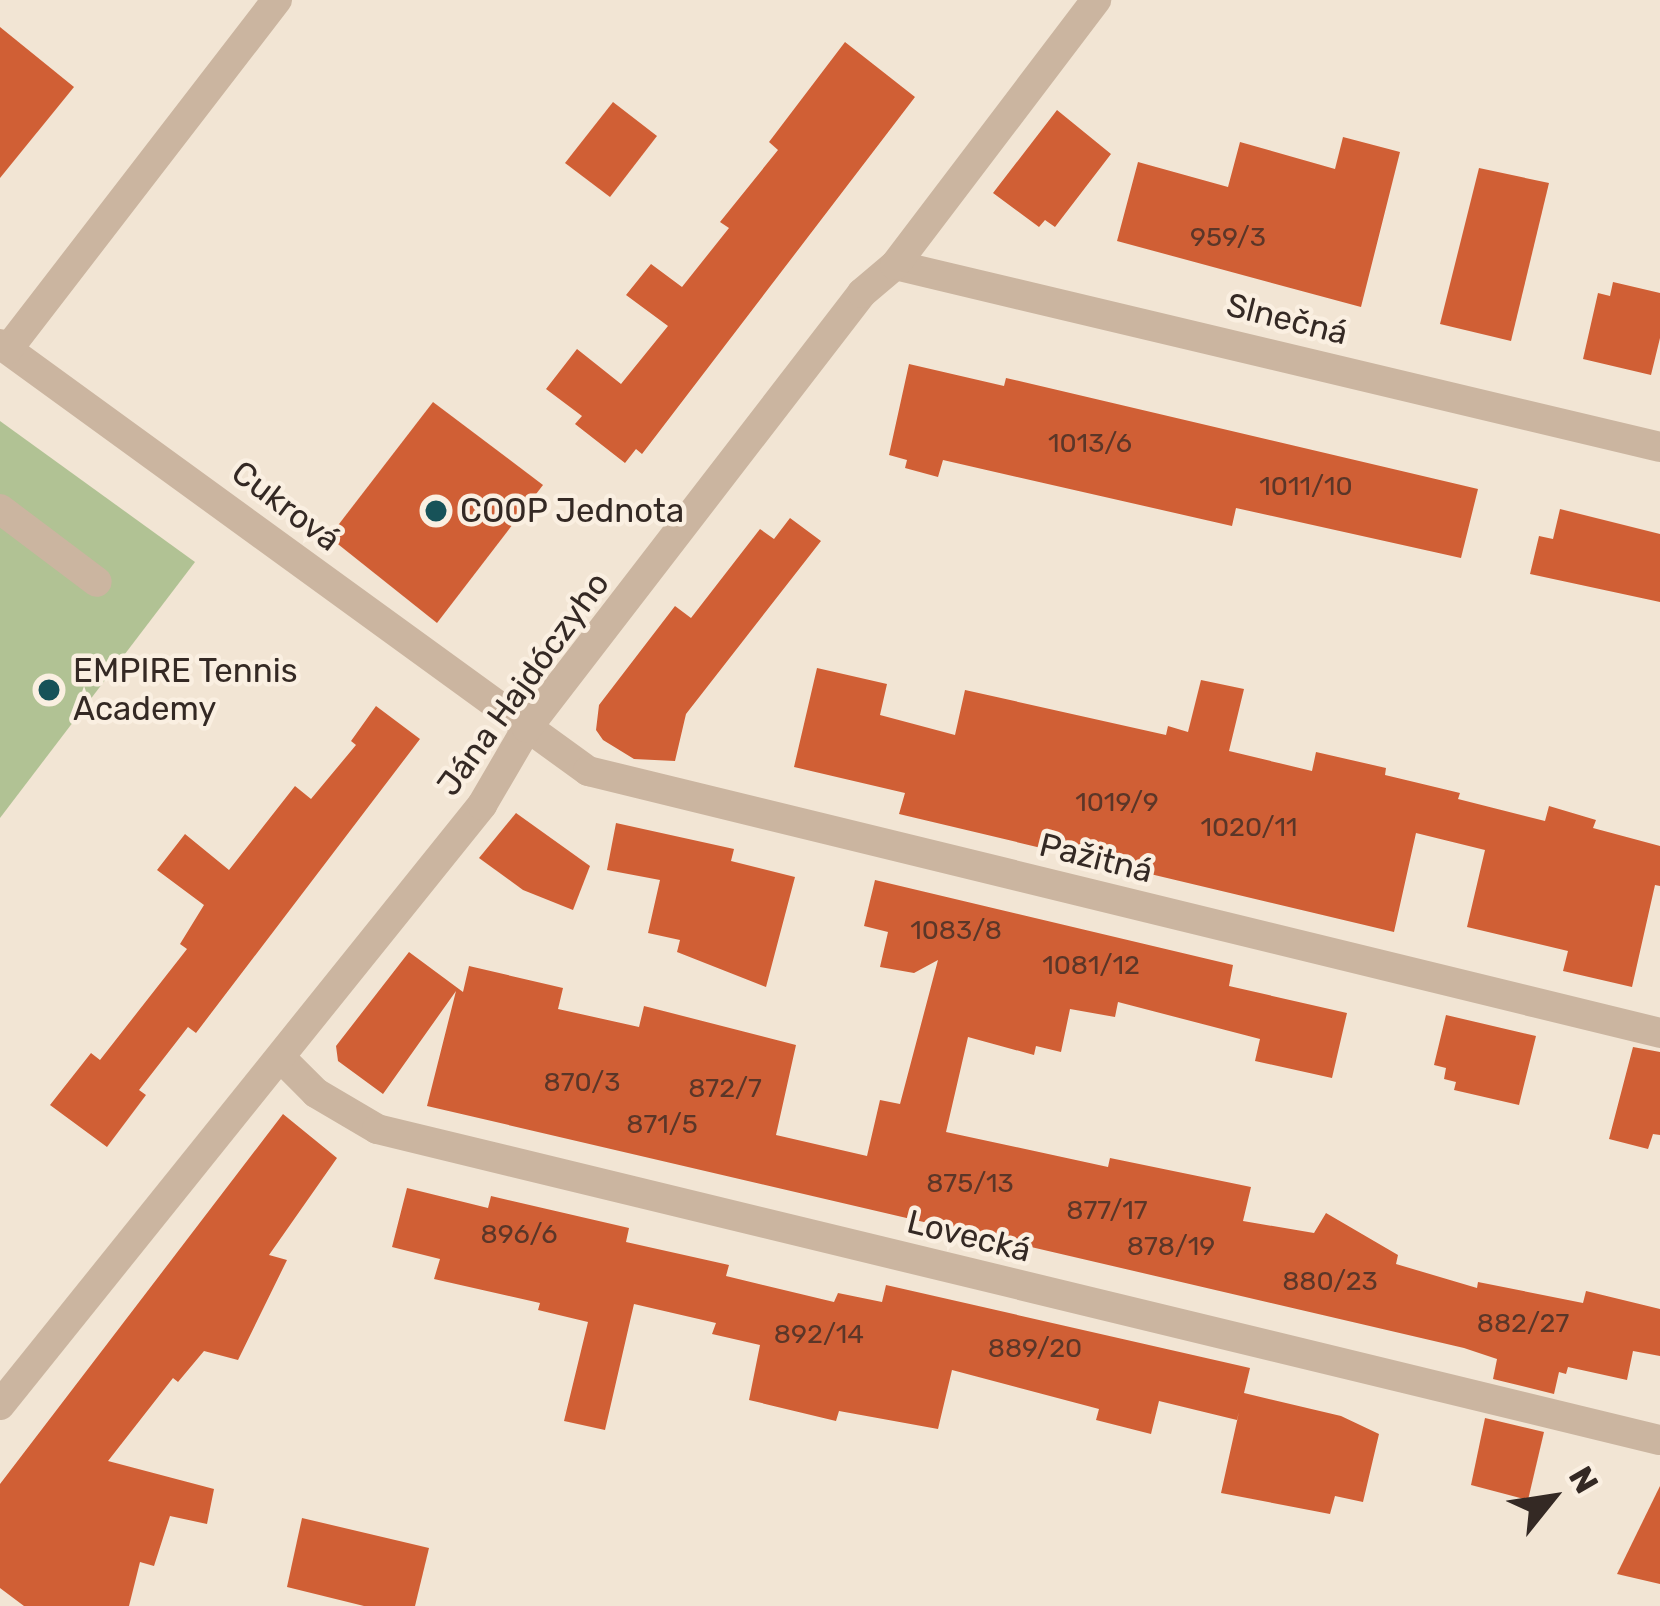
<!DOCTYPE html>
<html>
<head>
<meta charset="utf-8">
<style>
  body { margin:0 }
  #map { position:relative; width:1660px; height:1606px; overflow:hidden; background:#f2e5d4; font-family:Rubik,sans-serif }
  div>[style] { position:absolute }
  .green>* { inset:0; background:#b1c294 }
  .building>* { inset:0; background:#d05f35 }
  .minor>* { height:30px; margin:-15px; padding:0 15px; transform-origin:15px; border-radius:15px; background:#cbb5a0 }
  .dots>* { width:33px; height:33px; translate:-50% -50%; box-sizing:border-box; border:6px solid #faefe1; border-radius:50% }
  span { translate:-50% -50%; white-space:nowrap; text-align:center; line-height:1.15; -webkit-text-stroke:9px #faefe1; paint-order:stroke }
  .number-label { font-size:27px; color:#5b3628 }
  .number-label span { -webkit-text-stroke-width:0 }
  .street-label { font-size:33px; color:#342924 }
  .poi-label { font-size:33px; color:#342924 }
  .left { translate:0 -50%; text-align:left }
  .north { position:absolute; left:1492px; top:1438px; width:120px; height:120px; -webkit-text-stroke:9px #faefe1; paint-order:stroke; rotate:60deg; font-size:33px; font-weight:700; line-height:48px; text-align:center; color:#342924 }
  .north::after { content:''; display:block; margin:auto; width:42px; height:54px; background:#342924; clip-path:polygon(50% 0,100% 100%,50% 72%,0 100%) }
</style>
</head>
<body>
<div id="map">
  <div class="green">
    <i style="clip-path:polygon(0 421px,195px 562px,0 818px)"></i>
  </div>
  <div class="building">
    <i style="clip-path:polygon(0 27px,74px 87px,0 178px)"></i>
    <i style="clip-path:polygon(845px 42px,915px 97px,642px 454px,636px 449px,625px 463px,575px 424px,582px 416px,546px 389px,577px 349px,621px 384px,668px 326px,626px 295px,651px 264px,682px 287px,729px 228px,720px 222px,778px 150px,769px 142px)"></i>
    <i style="clip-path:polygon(613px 102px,657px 136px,610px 197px,565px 163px)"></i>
    <i style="clip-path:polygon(1057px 110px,1111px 154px,1055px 227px,1045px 220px,1039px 227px,993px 193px)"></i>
    <i style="clip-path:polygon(1343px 137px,1400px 152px,1361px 307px,1117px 241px,1138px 162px,1228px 187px,1240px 142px,1335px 169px)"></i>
    <i style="clip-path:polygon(1479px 168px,1549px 183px,1511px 341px,1440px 324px)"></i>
    <i style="clip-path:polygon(1613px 282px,1660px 293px,1660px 338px,1651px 375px,1583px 359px,1598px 293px,1610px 296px)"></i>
    <i style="clip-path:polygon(909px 364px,1004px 386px,1006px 378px,1478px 489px,1461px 558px,1236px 508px,1232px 526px,943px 460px,938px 477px,905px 468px,907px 460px,889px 455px)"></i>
    <i style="clip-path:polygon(433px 402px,543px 485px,437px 623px,329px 537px)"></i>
    <i style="clip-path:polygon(1560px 509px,1660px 534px,1660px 602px,1530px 574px,1539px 536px,1553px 539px)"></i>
    <i style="clip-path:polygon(790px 518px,821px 541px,686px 714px,675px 761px,634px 759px,603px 740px,596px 730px,599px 705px,675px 606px,691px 618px,760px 529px,774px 539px)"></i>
    <i style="clip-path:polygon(817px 668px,887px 684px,880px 715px,955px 735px,965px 690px,1166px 735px,1168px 726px,1188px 732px,1201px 680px,1244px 689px,1229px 751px,1312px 771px,1316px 752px,1386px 768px,1385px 775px,1460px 793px,1458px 799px,1545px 821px,1549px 806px,1596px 820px,1593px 828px,1660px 846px,1660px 886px,1655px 885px,1632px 987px,1563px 971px,1568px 951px,1467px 927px,1485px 850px,1416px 833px,1394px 932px,899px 814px,905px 793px,794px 767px)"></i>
    <i style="clip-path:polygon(376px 706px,420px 739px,196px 1033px,188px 1027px,139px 1090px,146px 1095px,107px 1147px,50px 1105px,91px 1053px,100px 1060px,187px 949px,180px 944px,204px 905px,157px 870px,185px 834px,229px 870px,295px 786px,311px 799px,356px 745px,351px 741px)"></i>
    <i style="clip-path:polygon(516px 813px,590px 866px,573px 910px,523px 890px,479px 858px)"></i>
    <i style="clip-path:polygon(616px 823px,734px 849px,731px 861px,795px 877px,766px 987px,677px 952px,680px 940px,648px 933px,660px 880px,607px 870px)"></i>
    <i style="clip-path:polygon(875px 880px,1233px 965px,1229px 986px,1347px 1013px,1332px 1078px,1255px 1061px,1260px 1039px,1118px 1002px,1115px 1017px,1070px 1009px,1061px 1052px,1036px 1046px,1034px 1055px,968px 1037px,946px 1132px,1108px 1167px,1110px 1158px,1251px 1187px,1243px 1221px,1314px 1233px,1326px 1213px,1398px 1255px,1396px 1264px,1477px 1288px,1478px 1282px,1583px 1303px,1586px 1291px,1660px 1309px,1660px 1356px,1633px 1351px,1627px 1380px,1568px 1367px,1566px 1374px,1559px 1372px,1554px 1394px,1493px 1379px,1497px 1359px,1464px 1348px,427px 1106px,456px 991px,383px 1094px,338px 1061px,336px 1046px,409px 952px,463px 992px,469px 966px,563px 988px,558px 1009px,639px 1027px,644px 1006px,796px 1045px,776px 1135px,867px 1156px,880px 1100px,900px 1104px,938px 960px,914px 973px,880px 967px,888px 932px,864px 926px)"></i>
    <i style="clip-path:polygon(1446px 1015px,1536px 1036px,1519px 1105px,1454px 1090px,1456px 1082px,1444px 1079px,1446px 1068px,1434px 1065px)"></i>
    <i style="clip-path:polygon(1633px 1047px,1660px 1052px,1660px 1135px,1653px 1134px,1648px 1149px,1609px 1139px)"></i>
    <i style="clip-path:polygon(283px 1114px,337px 1158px,269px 1255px,287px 1260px,238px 1360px,204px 1351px,178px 1382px,173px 1378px,108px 1461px,214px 1489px,207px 1524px,170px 1516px,154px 1566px,140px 1562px,129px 1606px,24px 1606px,0 1588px,0 1484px)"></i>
    <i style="clip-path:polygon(407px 1188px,488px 1208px,491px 1196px,629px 1228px,626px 1242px,729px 1265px,726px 1276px,834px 1302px,838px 1293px,882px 1302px,886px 1285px,1250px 1368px,1244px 1393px,1341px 1416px,1379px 1434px,1363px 1502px,1335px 1496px,1330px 1514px,1221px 1493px,1239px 1412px,1237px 1420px,1159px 1401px,1151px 1434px,1096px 1420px,1099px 1409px,952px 1370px,938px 1429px,839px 1411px,836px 1421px,749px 1400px,760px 1345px,712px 1334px,716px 1323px,634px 1304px,605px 1430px,564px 1421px,588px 1322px,538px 1310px,540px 1303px,434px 1279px,440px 1259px,392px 1247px)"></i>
    <i style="clip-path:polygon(1485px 1418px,1544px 1432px,1528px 1500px,1471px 1485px)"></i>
    <i style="clip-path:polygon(1660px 1486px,1660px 1584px,1617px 1574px)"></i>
    <i style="clip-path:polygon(302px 1518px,429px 1548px,415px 1606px,364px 1606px,287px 1587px)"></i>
  </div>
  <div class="minor">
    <i style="left:895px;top:265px;width:786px;rotate:13.38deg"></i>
    <i style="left:0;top:344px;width:727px;rotate:35.99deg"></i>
    <i style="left:588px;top:771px;width:1104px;rotate:13.73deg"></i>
    <i style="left:8px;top:349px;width:441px;rotate:-52.4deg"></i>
    <i style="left:0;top:509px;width:121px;rotate:37deg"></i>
    <i style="left:282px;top:1059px;width:48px;rotate:45deg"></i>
    <i style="left:316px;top:1093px;width:71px;rotate:30.5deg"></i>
    <i style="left:377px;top:1129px;width:1320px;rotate:13.63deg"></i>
    <i style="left:0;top:1405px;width:770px;rotate:-51.22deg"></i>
    <i style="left:482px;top:805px;width:89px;rotate:-59.7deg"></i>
    <i style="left:527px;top:728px;width:549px;rotate:-52.4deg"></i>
    <i style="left:862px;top:293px;width:43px;rotate:-40.3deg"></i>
    <i style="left:895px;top:265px;width:333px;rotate:-52.8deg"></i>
  </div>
  <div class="dots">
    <i style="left:436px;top:511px;background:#175258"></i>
    <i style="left:49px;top:690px;background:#175258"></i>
  </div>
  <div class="number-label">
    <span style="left:1228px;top:238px">959/3</span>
    <span style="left:1090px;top:444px">1013/6</span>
    <span style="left:1306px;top:487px">1011/10</span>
    <span style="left:1117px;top:803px">1019/9</span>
    <span style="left:1249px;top:828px">1020/11</span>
    <span style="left:956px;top:931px">1083/8</span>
    <span style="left:1091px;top:966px">1081/12</span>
    <span style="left:582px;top:1083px">870/3</span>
    <span style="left:725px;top:1089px">872/7</span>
    <span style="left:662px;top:1125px">871/5</span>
    <span style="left:970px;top:1184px">875/13</span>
    <span style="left:1107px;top:1211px">877/17</span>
    <span style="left:519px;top:1235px">896/6</span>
    <span style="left:1171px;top:1247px">878/19</span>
    <span style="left:1330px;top:1282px">880/23</span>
    <span style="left:1523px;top:1324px">882/27</span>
    <span style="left:819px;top:1335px">892/14</span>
    <span style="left:1035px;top:1349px">889/20</span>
  </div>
  <div class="street-label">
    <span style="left:1287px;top:319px;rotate:14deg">Slnečná</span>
    <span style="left:286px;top:506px;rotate:37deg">Cukrová</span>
    <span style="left:523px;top:684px;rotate:-54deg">Jána Hajdóczyho</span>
    <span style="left:1096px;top:858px;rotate:14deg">Pažitná</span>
    <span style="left:969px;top:1236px;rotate:14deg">Lovecká</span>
  </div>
  <div class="poi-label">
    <span class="left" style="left:460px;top:511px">COOP Jednota</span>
    <span class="left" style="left:73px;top:690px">EMPIRE Tennis<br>Academy</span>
  </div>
  <div class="north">N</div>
</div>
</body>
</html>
